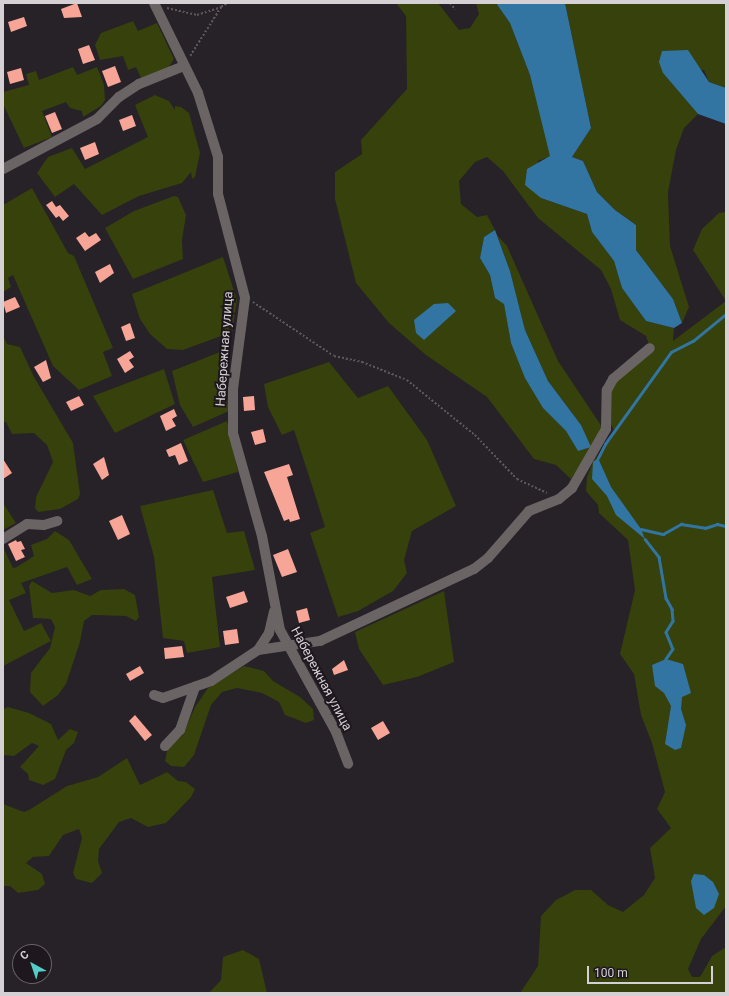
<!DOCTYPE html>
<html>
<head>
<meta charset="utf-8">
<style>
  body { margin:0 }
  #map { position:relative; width:729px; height:996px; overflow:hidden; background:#272128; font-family:Roboto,sans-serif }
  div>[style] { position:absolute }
  .green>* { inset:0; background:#36410b }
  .water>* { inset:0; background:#3275a3 }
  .stream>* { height:2.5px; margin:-1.25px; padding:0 1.25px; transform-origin:1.25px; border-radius:1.25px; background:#3275a3 }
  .building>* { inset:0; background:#f6a597 }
  .path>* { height:1.5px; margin-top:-0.75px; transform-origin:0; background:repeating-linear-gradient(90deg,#5e585e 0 2px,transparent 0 4px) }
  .minor>* { height:10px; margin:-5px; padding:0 5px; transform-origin:5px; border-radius:5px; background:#6a6564 }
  span { translate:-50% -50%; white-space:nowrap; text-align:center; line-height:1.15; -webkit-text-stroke:4px #1e181e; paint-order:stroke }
  .street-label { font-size:13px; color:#d4d0d4 }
  .frame { position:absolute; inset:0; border:4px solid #d4d0d4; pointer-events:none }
  .north { position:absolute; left:12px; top:944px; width:40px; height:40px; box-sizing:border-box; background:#1e181e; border:1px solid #676267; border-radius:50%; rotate:320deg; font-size:11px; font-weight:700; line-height:16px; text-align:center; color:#d4d0d4 }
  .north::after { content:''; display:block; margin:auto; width:14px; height:18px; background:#54cdc8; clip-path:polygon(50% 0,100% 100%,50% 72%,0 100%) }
  .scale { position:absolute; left:587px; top:966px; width:126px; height:18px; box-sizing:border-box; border:2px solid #d4d0d4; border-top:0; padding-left:5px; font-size:12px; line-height:14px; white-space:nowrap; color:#d4d0d4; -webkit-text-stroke:3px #1e181e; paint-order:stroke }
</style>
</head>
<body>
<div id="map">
  <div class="green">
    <i style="clip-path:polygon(396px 3px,438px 3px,459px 30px,470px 28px,479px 14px,476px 3px,496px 3px,510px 23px,530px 75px,551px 156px,538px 161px,541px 198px,587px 214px,592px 232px,614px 261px,622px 288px,646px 321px,674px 328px,673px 341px,726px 301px,693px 250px,702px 229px,719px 213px,726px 212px,726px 906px,701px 939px,688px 969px,692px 977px,700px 977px,712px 956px,726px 947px,726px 993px,520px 993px,538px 966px,541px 916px,556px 900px,575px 890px,591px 890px,608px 905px,623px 912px,644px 895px,655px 878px,650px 848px,671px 828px,657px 809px,665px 792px,652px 743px,641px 715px,634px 674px,620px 654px,635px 590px,628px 540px,599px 513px,598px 505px,586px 491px,587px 477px,593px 462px,615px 432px,605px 413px,609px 388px,650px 348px,646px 336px,620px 320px,611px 289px,601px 270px,538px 218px,503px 171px,487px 157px,475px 162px,459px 181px,461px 204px,477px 217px,487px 215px,495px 230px,484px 237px,480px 258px,490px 275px,495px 298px,504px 303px,511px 343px,543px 408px,566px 431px,578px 451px,581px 425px,548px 381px,525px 330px,510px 271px,497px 235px,507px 246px,558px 361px,604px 430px,571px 479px,556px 465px,534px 459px,487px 397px,426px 355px,389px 323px,356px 283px,335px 199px,335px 172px,362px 154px,361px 140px,407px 89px,406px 16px)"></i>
    <i style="clip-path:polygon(565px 3px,726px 3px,726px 88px,709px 82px,704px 70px,663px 73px,698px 114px,684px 128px,676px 150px,668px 192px,670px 246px,689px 307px,682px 323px,673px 299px,636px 250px,636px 225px,615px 210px,597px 192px,583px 161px,572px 157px,591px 128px)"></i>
    <i style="clip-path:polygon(133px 21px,138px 31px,157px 23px,174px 59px,168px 68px,141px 78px,136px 67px,128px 70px,123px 56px,100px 60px,95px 45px,101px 33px)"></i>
    <i style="clip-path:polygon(73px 67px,77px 75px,97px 67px,104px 85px,105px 100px,101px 106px,83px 117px,82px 111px,70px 108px,66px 102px,42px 111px,52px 137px,24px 148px,3px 104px,3px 92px,29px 85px,26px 74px,36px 71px,39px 80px)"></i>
    <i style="clip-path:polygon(155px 95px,169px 101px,175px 110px,175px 106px,181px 107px,189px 113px,200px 153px,195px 177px,192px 179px,191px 172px,182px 183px,139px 196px,102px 215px,74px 184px,55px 197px,37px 173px,48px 157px,72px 148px,85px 169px,148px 137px,135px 105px)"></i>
    <i style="clip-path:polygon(32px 188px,68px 253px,74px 256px,113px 348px,103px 352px,112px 376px,79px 390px,53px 366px,13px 275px,8px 278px,11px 287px,3px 292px,3px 205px)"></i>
    <i style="clip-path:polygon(174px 196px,178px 197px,186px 215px,182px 240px,183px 259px,133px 279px,105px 228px,134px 211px)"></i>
    <i style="clip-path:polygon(223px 257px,237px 300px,232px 332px,183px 350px,167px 349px,150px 334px,140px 319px,132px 294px)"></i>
    <i style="clip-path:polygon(3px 336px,7px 344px,20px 347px,34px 377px,73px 443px,80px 494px,78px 499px,60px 509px,38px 512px,35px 508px,36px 497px,53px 462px,47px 445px,34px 433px,12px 434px,6px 422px,3px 422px)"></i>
    <i style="clip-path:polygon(220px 352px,229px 411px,193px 427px,180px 405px,172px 371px)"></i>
    <i style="clip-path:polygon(329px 362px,358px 398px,388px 386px,427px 440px,456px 506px,412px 531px,404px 560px,407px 573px,393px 591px,358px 611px,338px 617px,310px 533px,325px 527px,316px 498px,294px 430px,282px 435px,268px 407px,264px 384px)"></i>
    <i style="clip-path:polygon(164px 369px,175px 404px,115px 433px,93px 396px)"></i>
    <i style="clip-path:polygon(227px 421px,238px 472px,203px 482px,183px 440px)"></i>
    <i style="clip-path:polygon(213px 490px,227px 533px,244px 531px,255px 570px,212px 577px,220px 647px,187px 653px,184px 641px,163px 638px,154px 557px,140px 506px)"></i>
    <i style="clip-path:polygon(3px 503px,16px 523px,3px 530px)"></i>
    <i style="clip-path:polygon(55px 531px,69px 540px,92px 579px,77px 585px,67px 567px,21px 583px,26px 593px,9px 600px,24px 631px,41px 623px,51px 641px,3px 666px,3px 547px,13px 568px,17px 567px,34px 556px,31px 545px,47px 539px)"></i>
    <i style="clip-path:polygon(32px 581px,52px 593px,74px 590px,90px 596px,101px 590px,124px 589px,135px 595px,139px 617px,136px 621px,126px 616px,92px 615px,84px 621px,80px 642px,66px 684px,58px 695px,43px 706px,30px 692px,31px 673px,50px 648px,55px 627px,51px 619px,33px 618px,29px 586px)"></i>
    <i style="clip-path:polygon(444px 591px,454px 662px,417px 677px,383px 685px,359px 649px,355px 632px)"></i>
    <i style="clip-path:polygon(244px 666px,264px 671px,273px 681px,300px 697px,313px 709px,314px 720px,306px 723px,285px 715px,279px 702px,262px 693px,237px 688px,222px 692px,211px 705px,194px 755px,184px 767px,171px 766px,165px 761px,168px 747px,183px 735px,195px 707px,208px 688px)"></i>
    <i style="clip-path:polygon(8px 707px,29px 713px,51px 724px,58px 740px,70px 729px,78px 732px,74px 743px,66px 750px,55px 779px,43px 785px,29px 780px,28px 774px,20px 767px,39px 746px,32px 743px,14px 756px,3px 755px,3px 709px)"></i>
    <i style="clip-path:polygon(127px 758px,140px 785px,167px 772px,178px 781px,186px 782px,195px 789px,191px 797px,166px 823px,148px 827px,131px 818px,119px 822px,99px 849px,98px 861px,102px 873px,92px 883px,76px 879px,73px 873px,82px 838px,79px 829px,63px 835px,49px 856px,33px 857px,26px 863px,42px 874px,45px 884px,38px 890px,18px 893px,10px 886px,3px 886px,3px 804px,24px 812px,29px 810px,67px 786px,98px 777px)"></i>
    <i style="clip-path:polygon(243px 950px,259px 959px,267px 993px,209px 993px,221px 980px,223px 957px)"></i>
  </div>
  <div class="water">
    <i style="clip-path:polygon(496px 3px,565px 3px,591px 128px,572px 157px,583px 161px,597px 192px,615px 210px,636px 225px,636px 250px,673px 299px,682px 323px,674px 328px,646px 321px,622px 288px,614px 261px,592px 232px,587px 214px,541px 198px,525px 185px,527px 169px,550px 156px,530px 75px,510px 23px)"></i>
    <i style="clip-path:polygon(688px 50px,709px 82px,726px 88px,726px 124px,698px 114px,663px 73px,659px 62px,662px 51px)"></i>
    <i style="clip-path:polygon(495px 230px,510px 271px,525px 330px,548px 381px,581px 425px,591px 447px,578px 451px,566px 431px,543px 408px,525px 378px,511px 343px,504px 304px,495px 298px,490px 275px,480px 258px,484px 237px)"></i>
    <i style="clip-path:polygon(448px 303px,456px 311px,424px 340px,416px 333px,414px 320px,434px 304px)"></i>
    <i style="clip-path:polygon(598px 458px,611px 487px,641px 529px,645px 539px,616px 515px,607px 496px,592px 479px,593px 462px)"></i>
    <i style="clip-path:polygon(666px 659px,683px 664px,691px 693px,682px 697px,681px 709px,686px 725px,681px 748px,675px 750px,665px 744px,671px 706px,664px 693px,655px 686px,652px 665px)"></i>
    <i style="clip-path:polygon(694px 874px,704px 875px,713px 882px,719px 894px,714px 908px,704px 915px,696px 908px,691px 881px)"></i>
  </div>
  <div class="stream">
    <i style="left:598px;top:458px;width:16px;rotate:-63deg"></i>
    <i style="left:605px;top:444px;width:113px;rotate:-54.3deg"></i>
    <i style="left:671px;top:352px;width:25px;rotate:-27deg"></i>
    <i style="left:693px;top:341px;width:43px;rotate:-39.3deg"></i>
    <i style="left:641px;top:529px;width:23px;rotate:13deg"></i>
    <i style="left:663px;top:534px;width:21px;rotate:-29deg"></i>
    <i style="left:681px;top:524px;width:24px;rotate:9deg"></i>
    <i style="left:705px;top:528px;width:13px;rotate:-18deg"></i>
    <i style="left:717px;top:524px;width:9px;rotate:13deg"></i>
    <i style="left:645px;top:539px;width:23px;rotate:52deg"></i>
    <i style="left:659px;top:557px;width:42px;rotate:80.3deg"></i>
    <i style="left:666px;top:598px;width:13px;rotate:61deg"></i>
    <i style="left:672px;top:609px;width:12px;rotate:85deg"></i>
    <i style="left:673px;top:621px;width:13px;rotate:122deg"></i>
    <i style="left:666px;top:632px;width:18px;rotate:68deg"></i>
    <i style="left:673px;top:649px;width:12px;rotate:125deg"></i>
  </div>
  <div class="building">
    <i style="clip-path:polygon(77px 3px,82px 17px,64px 18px,61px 9px)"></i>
    <i style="clip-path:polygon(24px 17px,27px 26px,11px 32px,8px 22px)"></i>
    <i style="clip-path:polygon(89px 45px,95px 60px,83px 64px,78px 49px)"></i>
    <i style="clip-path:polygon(115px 66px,121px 82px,108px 87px,102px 71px)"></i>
    <i style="clip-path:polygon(21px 68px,24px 80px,10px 84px,7px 72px)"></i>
    <i style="clip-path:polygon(55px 112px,62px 129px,52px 133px,45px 116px)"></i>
    <i style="clip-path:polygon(132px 115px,136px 126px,123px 131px,119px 120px)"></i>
    <i style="clip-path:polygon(95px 142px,99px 154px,85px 160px,80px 148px)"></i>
    <i style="clip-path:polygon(52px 201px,56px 207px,60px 205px,69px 216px,63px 221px,59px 216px,56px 218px,46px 205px)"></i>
    <i style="clip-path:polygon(85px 232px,89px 237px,96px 233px,101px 240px,85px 251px,76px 238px)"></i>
    <i style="clip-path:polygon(110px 264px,114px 273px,100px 283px,95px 272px)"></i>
    <i style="clip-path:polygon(15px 297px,20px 307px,6px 313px,3px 302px)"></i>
    <i style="clip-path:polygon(130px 323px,135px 338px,126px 341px,121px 327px)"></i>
    <i style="clip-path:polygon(130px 351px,134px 357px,129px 360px,134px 367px,125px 373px,117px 359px)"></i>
    <i style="clip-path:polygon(46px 360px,51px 378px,43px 382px,34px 367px)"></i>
    <i style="clip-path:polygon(79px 396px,84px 405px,71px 411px,66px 402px)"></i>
    <i style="clip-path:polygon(254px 396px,255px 410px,244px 411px,243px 397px)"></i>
    <i style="clip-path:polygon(174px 409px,177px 416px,172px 419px,176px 426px,166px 431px,160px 416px)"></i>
    <i style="clip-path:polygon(263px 429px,266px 442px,255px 445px,251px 432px)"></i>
    <i style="clip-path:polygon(181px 443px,188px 461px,179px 465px,175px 455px,169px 457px,166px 450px)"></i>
    <i style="clip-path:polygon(104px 457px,109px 475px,102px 480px,93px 464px)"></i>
    <i style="clip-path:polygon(3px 459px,12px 473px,3px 479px)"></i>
    <i style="clip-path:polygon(289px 464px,293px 475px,287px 477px,300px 519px,290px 522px,289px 519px,284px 521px,264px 472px)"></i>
    <i style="clip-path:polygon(122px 515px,130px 534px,118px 540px,109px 521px)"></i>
    <i style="clip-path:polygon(16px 540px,17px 542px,21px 541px,25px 549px,21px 550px,25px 557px,16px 561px,8px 544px)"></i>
    <i style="clip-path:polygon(288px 549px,297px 572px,282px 577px,273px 555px)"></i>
    <i style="clip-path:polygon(244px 591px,248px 602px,230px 608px,226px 597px)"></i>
    <i style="clip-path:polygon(307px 608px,310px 620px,299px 623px,296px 611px)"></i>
    <i style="clip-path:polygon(237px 629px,239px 643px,225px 645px,223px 631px)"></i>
    <i style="clip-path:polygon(182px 646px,184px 657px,165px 659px,164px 648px)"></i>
    <i style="clip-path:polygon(344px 660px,348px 670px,334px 675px,332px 669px)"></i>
    <i style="clip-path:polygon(140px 666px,144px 673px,130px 681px,126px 674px)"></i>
    <i style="clip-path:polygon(135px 715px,152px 735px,145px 741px,129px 721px)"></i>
    <i style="clip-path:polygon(383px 721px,390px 733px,378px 740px,371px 728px)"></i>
  </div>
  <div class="path">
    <i style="left:450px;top:3px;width:8px;rotate:50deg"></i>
    <i style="left:167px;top:8px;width:31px;rotate:13deg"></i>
    <i style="left:197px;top:15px;width:25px;rotate:-18deg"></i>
    <i style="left:190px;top:56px;width:58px;rotate:-57.7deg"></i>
    <i style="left:221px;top:7px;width:8px;rotate:-30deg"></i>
    <i style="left:253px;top:302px;width:97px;rotate:33.7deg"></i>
    <i style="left:334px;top:356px;width:29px;rotate:12deg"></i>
    <i style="left:362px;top:362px;width:48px;rotate:21.8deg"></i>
    <i style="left:407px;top:380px;width:87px;rotate:39deg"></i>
    <i style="left:475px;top:435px;width:61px;rotate:46.3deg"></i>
    <i style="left:517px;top:479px;width:33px;rotate:25deg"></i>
  </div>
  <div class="minor">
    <i style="left:154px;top:3px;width:100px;rotate:63.9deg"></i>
    <i style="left:198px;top:93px;width:67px;rotate:72.6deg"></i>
    <i style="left:218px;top:157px;width:37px;rotate:90deg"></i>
    <i style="left:218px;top:194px;width:107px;rotate:75.4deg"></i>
    <i style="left:245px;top:298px;width:92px;rotate:97.5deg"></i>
    <i style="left:233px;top:389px;width:44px;rotate:90deg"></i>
    <i style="left:233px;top:433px;width:107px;rotate:74.3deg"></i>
    <i style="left:262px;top:536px;width:96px;rotate:79.2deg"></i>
    <i style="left:280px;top:630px;width:116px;rotate:61.2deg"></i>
    <i style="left:336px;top:732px;width:34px;rotate:69deg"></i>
    <i style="left:3px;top:169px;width:106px;rotate:-28deg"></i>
    <i style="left:97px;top:119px;width:31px;rotate:-45deg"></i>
    <i style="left:119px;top:97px;width:24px;rotate:-33deg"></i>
    <i style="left:139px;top:84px;width:48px;rotate:-21.8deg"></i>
    <i style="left:3px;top:539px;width:28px;rotate:-32deg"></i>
    <i style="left:27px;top:524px;width:17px;rotate:3deg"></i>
    <i style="left:44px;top:525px;width:14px;rotate:-17deg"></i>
    <i style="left:258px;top:650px;width:20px;rotate:-57deg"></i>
    <i style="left:269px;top:633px;width:22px;rotate:-77deg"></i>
    <i style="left:154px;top:695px;width:9px;rotate:18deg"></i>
    <i style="left:163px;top:698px;width:51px;rotate:-19.5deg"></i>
    <i style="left:211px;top:681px;width:56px;rotate:-33.4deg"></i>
    <i style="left:258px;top:650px;width:63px;rotate:-8.3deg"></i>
    <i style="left:320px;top:641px;width:170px;rotate:-25.1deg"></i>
    <i style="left:474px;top:569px;width:18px;rotate:-38deg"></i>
    <i style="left:488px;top:558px;width:62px;rotate:-48.9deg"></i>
    <i style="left:529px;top:511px;width:32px;rotate:-22deg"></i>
    <i style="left:559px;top:499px;width:17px;rotate:-40deg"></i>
    <i style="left:572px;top:488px;width:68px;rotate:-60deg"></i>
    <i style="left:606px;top:429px;width:39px;rotate:-89deg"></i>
    <i style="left:607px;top:390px;width:13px;rotate:-61deg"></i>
    <i style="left:613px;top:379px;width:48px;rotate:-40deg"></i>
    <i style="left:165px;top:746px;width:22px;rotate:-47deg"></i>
    <i style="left:180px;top:730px;width:46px;rotate:-70.8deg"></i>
  </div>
  <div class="street-label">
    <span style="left:225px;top:349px;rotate:-86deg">Набережная улица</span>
    <span style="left:321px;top:679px;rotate:62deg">Набережная улица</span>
  </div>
  <div class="frame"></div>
  <div class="north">С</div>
  <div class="scale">100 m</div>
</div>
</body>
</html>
